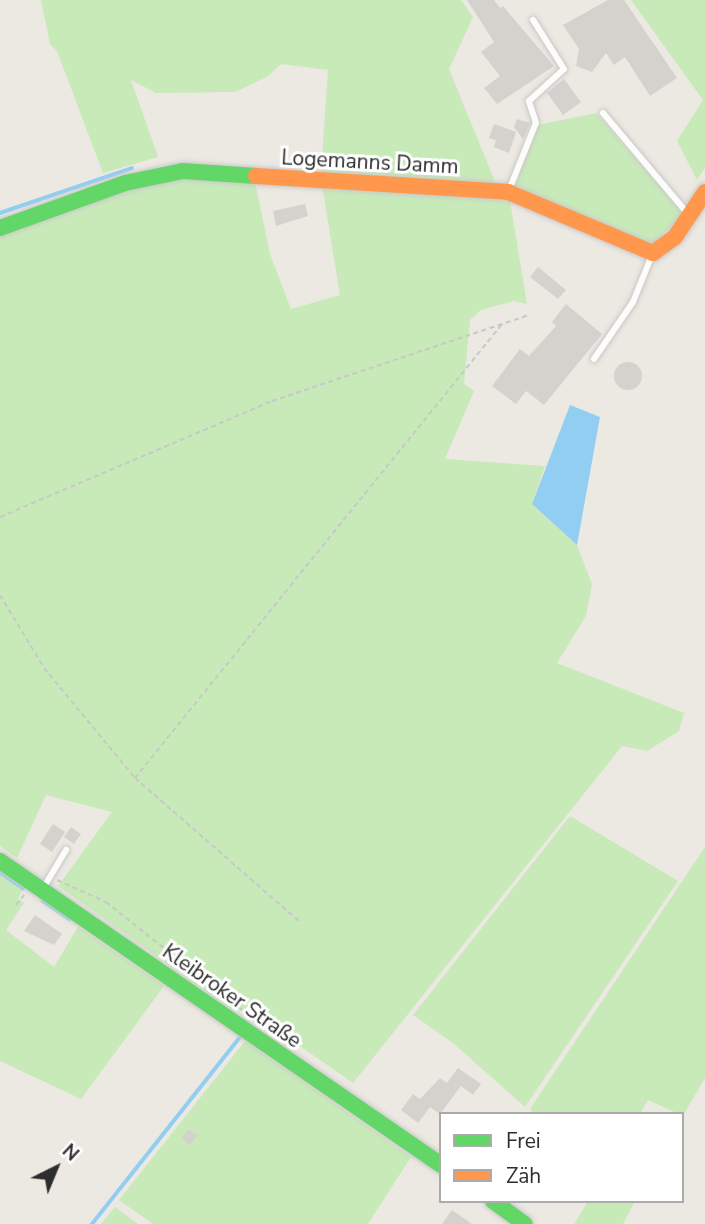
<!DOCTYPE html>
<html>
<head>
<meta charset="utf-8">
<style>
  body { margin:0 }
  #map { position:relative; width:705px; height:1224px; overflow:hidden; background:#ece9e2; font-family:"Nunito Sans",sans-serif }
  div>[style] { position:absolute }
  .green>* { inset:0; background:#c8eab9 }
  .water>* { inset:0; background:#91cef2 }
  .stream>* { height:3.5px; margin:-1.75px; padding:0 1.75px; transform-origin:1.75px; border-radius:1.75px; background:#91cef2 }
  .building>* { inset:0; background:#d4d2cd }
  .round { border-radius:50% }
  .path>* { height:2px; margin-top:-1px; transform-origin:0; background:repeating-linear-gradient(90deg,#c8c8c8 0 5px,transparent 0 8.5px) }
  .roads { filter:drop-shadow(0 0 2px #c9c8c8) drop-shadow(0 0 2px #c9c8c8) }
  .lane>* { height:6px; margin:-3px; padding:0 3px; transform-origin:3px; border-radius:3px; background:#fcfcfb }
  .fast>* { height:16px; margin:-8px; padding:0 8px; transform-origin:8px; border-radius:8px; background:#63d668 }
  .slow>* { height:16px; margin:-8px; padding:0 8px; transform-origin:8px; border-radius:8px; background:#ff974d }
  span { translate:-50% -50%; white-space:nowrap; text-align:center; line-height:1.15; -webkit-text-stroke:6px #fff; paint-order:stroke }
  .street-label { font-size:21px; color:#2d2d2d }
  .legend { position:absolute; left:439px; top:1112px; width:245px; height:91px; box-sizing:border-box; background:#fff; border:2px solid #ababab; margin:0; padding:9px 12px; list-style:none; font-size:21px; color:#2d2d2d }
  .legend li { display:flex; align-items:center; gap:14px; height:35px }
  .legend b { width:35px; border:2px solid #ababab }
  .north { position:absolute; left:21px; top:1133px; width:70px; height:70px; -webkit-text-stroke:5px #fff; paint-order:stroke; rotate:43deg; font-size:19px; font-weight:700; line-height:28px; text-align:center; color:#2d2d2d }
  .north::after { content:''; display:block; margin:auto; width:24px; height:32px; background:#2d2d2d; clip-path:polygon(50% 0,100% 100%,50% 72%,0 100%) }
</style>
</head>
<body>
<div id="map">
  <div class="green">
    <i style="clip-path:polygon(41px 0,461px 0,473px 17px,449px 69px,496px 184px,321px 172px,328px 70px,281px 64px,267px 77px,235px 92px,156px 93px,131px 80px,158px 157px,103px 173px,57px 51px,50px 44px)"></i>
    <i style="clip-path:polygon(631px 0,705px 0,705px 168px,697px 180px,677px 141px,703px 100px)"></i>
    <i style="clip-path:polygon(596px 113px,684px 214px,649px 247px,514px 189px,538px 125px)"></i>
    <i style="clip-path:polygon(200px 178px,255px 182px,270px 254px,291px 309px,340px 295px,322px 185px,509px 195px,527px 304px,514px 301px,481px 310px,470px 320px,464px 384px,474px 391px,445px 459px,545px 466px,532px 504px,577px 545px,592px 584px,586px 616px,557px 663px,684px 713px,679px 731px,647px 751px,622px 746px,353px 1083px,257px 1016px,230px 1008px,58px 886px,112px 812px,46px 795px,17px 858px,0 846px,0 234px,158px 179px)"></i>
    <i style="clip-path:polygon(570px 816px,678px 881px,525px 1107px,453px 1043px,413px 1015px)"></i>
    <i style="clip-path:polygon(705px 847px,705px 1078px,683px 1116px,648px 1100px,640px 1114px,535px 1114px,530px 1109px)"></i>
    <i style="clip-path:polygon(0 874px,23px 890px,18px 898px,24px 903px,6px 930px,54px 967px,78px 927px,164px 986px,81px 1099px,0 1061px)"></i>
    <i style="clip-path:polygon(245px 1041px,411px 1157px,368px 1224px,153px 1224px,119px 1200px)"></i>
    <i style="clip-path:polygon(588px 1201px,635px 1201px,623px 1224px,574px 1224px)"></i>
    <i style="clip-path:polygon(115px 1207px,138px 1224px,101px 1224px)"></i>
  </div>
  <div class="water">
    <i style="clip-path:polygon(570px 405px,600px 417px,577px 545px,532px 504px)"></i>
  </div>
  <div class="stream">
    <i style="left:0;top:213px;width:139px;rotate:-18.8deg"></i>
    <i style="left:0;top:872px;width:28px;rotate:35deg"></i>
    <i style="left:43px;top:901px;width:32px;rotate:34deg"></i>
    <i style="left:92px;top:1224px;width:238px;rotate:-51.6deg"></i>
  </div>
  <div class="building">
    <i style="clip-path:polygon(467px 0,494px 0,500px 8px,503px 6px,554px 66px,497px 104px,484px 88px,500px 76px,481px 52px,494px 42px)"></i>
    <i style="clip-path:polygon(608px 0,624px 0,677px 78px,650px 96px,625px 57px,614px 65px,606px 53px,592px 72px,576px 66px,579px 49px,563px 25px)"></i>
    <i style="clip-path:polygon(564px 79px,581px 102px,563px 115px,547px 93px)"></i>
    <i style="clip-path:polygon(517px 119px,530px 123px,523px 139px,514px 127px)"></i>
    <i style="clip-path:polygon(494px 124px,516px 132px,509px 153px,494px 147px,496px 140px,489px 138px)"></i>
    <i style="clip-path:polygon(305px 204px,308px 216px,276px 226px,273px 211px)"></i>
    <i style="clip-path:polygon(538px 267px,566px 290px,558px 299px,530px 277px)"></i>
    <i style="clip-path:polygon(566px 304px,602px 334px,544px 405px,526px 391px,516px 404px,492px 386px,520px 349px,529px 356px,556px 326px,552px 322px)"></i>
    <i class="round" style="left:614px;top:362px;width:28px;height:28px"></i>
    <i style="clip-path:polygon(53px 824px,65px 832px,52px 852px,40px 844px)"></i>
    <i style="clip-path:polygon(71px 827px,81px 834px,74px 844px,64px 837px)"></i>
    <i style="clip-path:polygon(35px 915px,62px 934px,54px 945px,24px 931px)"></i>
    <i style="clip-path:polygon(458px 1068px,481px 1084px,473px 1095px,461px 1086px,440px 1114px,430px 1107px,418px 1123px,401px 1110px,413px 1094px,420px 1099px,440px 1078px,447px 1083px)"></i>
    <i style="clip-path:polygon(189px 1129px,197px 1136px,189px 1145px,181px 1138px)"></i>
    <i style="clip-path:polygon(452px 1210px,472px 1224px,442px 1224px)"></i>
  </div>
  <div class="path">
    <i style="left:0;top:517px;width:296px;rotate:-23.1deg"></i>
    <i style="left:272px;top:401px;width:271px;rotate:-18.5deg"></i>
    <i style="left:0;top:595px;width:85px;rotate:58.9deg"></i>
    <i style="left:44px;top:668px;width:143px;rotate:50.4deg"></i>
    <i style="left:135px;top:778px;width:219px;rotate:41.1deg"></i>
    <i style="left:135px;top:778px;width:584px;rotate:-51.05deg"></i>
    <i style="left:57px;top:880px;width:54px;rotate:24.2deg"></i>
    <i style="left:106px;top:902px;width:179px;rotate:38.4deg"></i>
    <i style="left:16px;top:905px;width:13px;rotate:-51deg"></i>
    <i style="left:250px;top:1018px;width:15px;rotate:-32deg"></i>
  </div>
  <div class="roads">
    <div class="lane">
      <i style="left:603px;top:113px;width:132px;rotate:49.9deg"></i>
      <i style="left:509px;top:190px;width:72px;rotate:-68.1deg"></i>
      <i style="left:536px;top:123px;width:23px;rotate:-108deg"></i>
      <i style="left:529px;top:101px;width:47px;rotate:-42.4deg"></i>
      <i style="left:564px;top:69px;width:58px;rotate:-122.3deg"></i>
      <i style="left:594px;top:359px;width:69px;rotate:-55.6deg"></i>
      <i style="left:633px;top:302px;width:51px;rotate:-68deg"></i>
      <i style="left:42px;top:890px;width:47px;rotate:-59deg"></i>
    </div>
    <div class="fast">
      <i style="left:0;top:228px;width:133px;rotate:-19.8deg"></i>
      <i style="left:125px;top:183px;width:59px;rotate:-11.7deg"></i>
      <i style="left:183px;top:171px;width:73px;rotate:3.9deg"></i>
      <i style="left:0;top:861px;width:536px;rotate:34.58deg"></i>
      <i style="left:493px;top:1201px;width:39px;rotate:36deg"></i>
    </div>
    <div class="slow">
      <i style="left:256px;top:176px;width:253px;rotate:3.6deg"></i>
      <i style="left:508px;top:192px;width:157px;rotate:22.8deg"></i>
      <i style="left:653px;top:253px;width:27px;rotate:-36deg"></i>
      <i style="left:675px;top:237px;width:54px;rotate:-56.3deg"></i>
    </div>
  </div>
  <div class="street-label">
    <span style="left:370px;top:162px;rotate:3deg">Logemanns Damm</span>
    <span style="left:232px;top:996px;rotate:35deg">Kleibroker Straße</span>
  </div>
  <ul class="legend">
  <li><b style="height:9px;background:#63d668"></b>Frei</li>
  <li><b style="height:9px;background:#ff974d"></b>Zäh</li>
  </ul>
  <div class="north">N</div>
</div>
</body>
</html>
